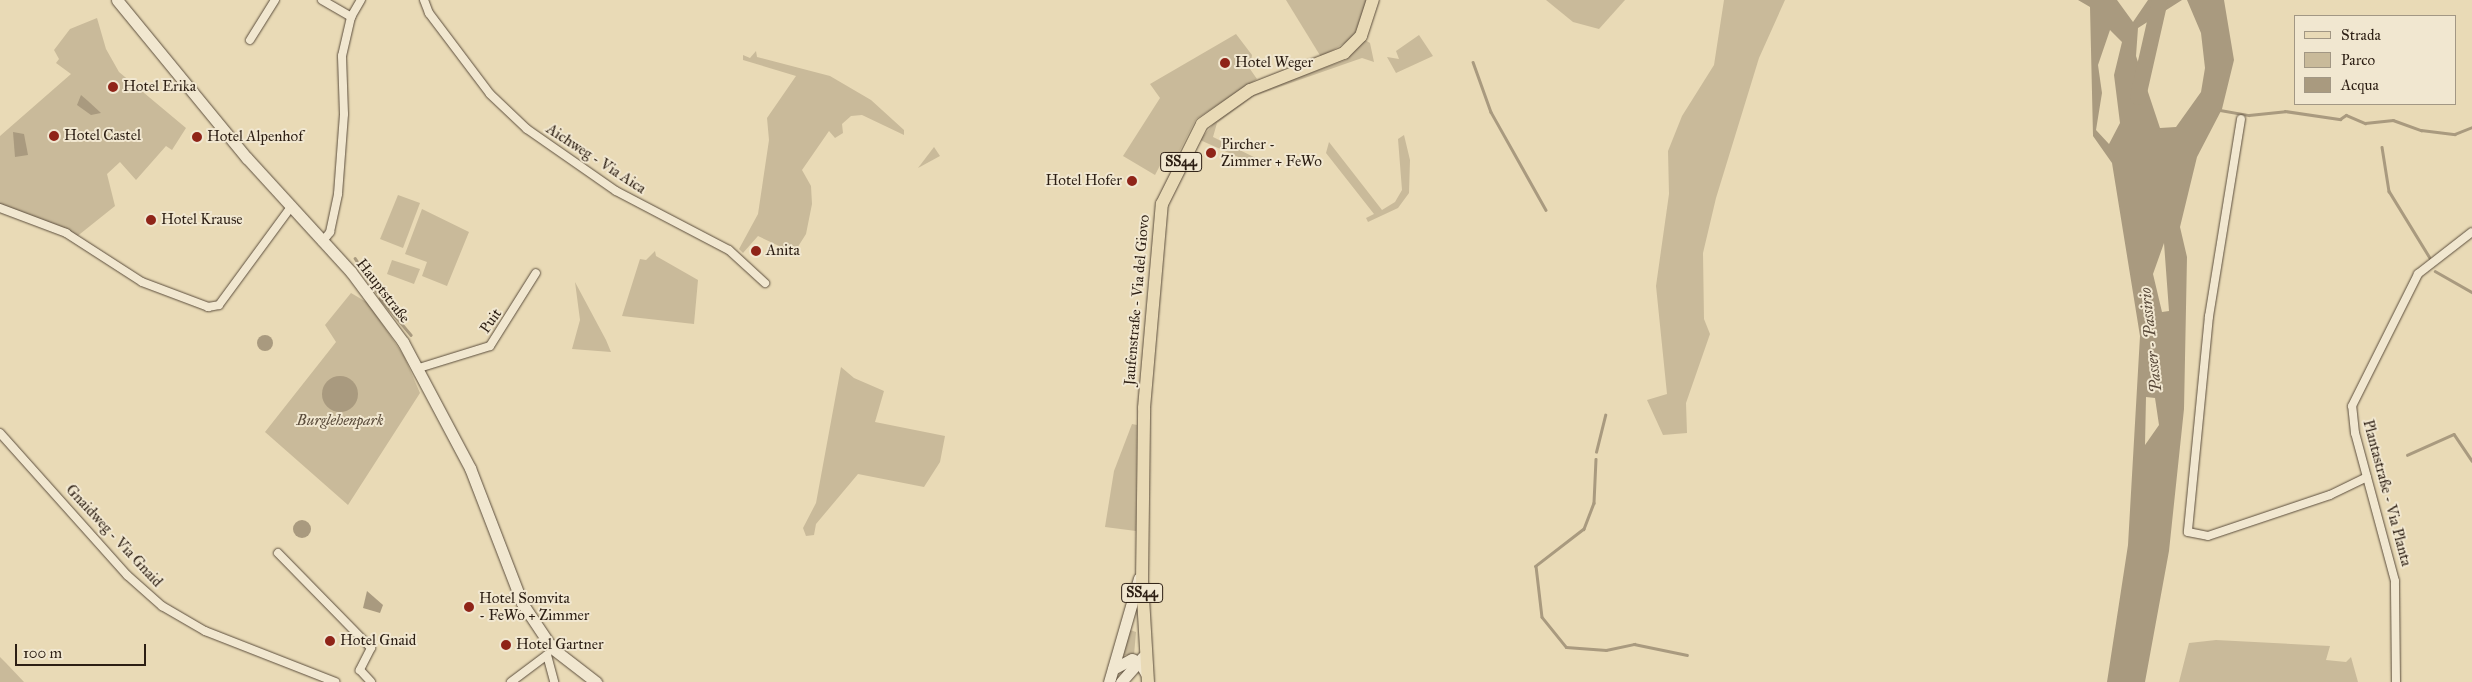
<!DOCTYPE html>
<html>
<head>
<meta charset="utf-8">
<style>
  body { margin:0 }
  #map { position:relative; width:2472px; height:682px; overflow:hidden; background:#e9dab6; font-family:"IM FELL Great Primer",serif }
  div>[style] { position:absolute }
  .green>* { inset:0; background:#c9ba9a }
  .water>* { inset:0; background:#a99a7f }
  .round { border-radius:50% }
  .stream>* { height:2.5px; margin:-1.25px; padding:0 1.25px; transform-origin:1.25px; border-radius:1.25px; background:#a99a7f }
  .river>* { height:16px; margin:-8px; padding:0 8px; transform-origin:8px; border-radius:8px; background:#a99a7f }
  .roads { filter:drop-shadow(0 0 1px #5b4d3c) drop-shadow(0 0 1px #5b4d3c) }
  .street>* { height:8px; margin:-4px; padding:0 4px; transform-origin:4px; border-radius:4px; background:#f1e7d0 }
  .secondary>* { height:11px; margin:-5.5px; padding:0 5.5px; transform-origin:5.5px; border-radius:5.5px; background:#f1e7d0 }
  .primary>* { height:12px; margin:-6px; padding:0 6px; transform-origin:6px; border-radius:6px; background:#e9dab6 }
  .dots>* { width:14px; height:14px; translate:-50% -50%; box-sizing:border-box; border:2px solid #f1e7d0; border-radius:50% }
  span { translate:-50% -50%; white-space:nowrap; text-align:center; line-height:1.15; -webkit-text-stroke:4px #f1e7d0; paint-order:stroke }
  .shield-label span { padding:1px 4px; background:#f1e7d0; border:1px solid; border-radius:4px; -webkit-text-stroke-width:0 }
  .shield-label { font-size:14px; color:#2c1e13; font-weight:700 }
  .poi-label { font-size:15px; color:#2c1e13 }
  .left { translate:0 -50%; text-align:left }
  .right { translate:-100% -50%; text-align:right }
  .street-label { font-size:15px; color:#2c1e13 }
  .park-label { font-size:15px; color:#5b4d3c; font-style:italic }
  .water-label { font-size:16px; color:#584939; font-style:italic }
  .legend { position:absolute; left:2294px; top:15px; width:162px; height:90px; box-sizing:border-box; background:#f1e7d0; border:1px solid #a29784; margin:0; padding:6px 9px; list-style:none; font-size:15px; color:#2c1e13 }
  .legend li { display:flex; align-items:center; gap:10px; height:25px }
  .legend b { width:25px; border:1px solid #a29784 }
  .scale { position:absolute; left:15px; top:644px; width:131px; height:22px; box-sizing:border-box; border:2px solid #2c1e13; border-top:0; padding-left:6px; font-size:15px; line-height:18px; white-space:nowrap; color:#2c1e13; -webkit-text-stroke:4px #f1e7d0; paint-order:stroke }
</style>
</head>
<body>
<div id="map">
  <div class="green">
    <i style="clip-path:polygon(1286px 0,1367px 0,1362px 23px,1350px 40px,1321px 57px)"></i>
    <i style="clip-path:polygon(1546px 0,1625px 0,1599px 29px,1573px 22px)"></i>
    <i style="clip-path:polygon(1724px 0,1785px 0,1759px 58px,1716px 198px,1703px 253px,1704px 319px,1710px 334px,1686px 403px,1687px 433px,1663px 435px,1647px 400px,1667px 394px,1656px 286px,1669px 194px,1668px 151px,1682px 116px,1714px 65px)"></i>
    <i style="clip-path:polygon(97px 18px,106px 49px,119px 72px,186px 128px,172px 150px,166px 146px,136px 180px,120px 162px,107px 174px,115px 206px,75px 238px,0 207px,0 136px,71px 74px,56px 63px,59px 59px,54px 50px,70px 29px)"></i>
    <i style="clip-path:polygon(1236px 34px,1252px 55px,1250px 69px,1257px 79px,1196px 119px,1177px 156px,1167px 152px,1155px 175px,1123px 156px,1160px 98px,1150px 84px)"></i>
    <i style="clip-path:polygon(1419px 35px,1433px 56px,1396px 73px,1387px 57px,1399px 59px,1396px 51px)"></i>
    <i style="clip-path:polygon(1365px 40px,1370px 43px,1374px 62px,1362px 58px,1254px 96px,1217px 123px,1213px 137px,1262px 161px,1254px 164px,1200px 140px,1219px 117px,1260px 91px,1346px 60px)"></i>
    <i style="clip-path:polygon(756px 51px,757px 57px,830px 76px,871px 100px,904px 130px,904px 135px,862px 115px,851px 116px,842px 124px,843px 133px,835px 138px,829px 131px,802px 170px,811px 186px,812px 204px,806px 234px,794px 253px,758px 236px,743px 253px,739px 249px,758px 214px,769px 140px,767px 118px,796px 76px,743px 60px,743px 55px,750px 58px)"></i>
    <i style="clip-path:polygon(1404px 135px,1410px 160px,1409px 193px,1398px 208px,1368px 222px,1366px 218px,1374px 214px,1326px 153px,1329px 142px,1382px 210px,1395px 202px,1402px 190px,1398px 139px)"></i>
    <i style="clip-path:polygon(934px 147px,940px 156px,918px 168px)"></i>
    <i style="clip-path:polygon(398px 195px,420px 203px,403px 248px,380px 239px)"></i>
    <i style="clip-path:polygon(422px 209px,469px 232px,447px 286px,422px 276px,427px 262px,405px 254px)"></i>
    <i style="clip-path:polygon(655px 251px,656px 256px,698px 280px,694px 324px,622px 316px,640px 259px,646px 260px)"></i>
    <i style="clip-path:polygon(392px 260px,420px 269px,414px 284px,387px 274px)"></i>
    <i style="clip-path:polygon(575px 282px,606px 340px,611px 352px,572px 349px,580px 320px)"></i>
    <i style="clip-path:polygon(351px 293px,368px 303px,404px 356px,420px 393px,348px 505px,265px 432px,336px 342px,325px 325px)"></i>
    <i style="clip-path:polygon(841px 367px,854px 378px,884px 391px,875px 422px,945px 436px,940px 462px,924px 487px,858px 474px,816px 524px,814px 535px,806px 536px,803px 528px,816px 503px)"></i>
    <i style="clip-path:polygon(1132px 424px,1137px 425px,1136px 531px,1105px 527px,1114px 471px)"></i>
    <i style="clip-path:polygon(1130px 630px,1136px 632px,1134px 655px,1123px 655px)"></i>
    <i style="clip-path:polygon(2216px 640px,2330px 646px,2326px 660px,2346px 662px,2351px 657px,2358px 682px,2179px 682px,2189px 643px)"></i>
    <i style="clip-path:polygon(0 657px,6px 663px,24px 682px,0 682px)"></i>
  </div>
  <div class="water">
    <i style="clip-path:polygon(evenodd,2078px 0,2117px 0,2133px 22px,2148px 0,2182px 0,2138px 28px,2136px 56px,2160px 128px,2176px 127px,2201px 92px,2205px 68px,2201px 33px,2187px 0,2224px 0,2234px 60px,2222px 109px,2197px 157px,2180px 227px,2187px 257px,2184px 409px,2169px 551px,2145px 682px,2107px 682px,2128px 545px,2140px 336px,2112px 163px,2093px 136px,2090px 7px,2078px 0,2110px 30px,2122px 42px,2114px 75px,2120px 123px,2109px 144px,2096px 130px,2102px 93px,2098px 65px,2110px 30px,2078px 0,2164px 243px,2169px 311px,2162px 312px,2153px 274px,2164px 243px,2078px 0,2146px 397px,2155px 398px,2159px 425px,2145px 445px,2146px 397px)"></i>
    <i style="clip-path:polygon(81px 95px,88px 101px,101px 113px,91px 115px,77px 105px)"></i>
    <i style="clip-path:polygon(13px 132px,24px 134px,28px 155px,15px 157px)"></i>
    <i class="round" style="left:257px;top:335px;width:16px;height:16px"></i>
    <i class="round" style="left:322px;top:376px;width:36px;height:36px"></i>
    <i class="round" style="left:293px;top:520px;width:18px;height:18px"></i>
    <i style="clip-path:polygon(367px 591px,383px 605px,380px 613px,363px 608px)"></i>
  </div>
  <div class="stream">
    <i style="left:1473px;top:62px;width:53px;rotate:70.2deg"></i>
    <i style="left:1491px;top:112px;width:112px;rotate:60.7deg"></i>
    <i style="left:2220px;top:110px;width:29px;rotate:10deg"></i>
    <i style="left:2249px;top:115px;width:36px;rotate:-6deg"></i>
    <i style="left:2285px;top:111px;width:56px;rotate:8.3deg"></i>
    <i style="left:2340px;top:119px;width:7px;rotate:-34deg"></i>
    <i style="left:2346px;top:115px;width:21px;rotate:23deg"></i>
    <i style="left:2365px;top:123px;width:28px;rotate:-6deg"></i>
    <i style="left:2393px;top:120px;width:30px;rotate:20deg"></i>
    <i style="left:2421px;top:130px;width:34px;rotate:7deg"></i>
    <i style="left:2455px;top:134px;width:18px;rotate:-22deg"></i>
    <i style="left:2382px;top:147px;width:45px;rotate:81deg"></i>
    <i style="left:2389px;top:191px;width:79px;rotate:58.5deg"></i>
    <i style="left:355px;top:258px;width:40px;rotate:57.1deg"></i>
    <i style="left:2435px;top:271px;width:43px;rotate:29.6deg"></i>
    <i style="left:380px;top:298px;width:48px;rotate:50deg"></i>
    <i style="left:1596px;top:452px;width:38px;rotate:-76deg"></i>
    <i style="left:2407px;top:455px;width:51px;rotate:-24.1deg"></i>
    <i style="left:2454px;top:434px;width:32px;rotate:56deg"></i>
    <i style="left:1596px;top:459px;width:44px;rotate:92.6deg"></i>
    <i style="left:1594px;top:503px;width:28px;rotate:111deg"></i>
    <i style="left:1584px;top:529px;width:61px;rotate:142.4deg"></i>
    <i style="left:1536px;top:566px;width:51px;rotate:83.3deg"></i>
    <i style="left:1542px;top:617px;width:38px;rotate:51deg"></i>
    <i style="left:1566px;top:647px;width:40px;rotate:4.3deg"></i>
    <i style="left:1606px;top:650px;width:29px;rotate:-12deg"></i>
    <i style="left:1634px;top:644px;width:54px;rotate:11.7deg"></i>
  </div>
  <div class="river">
    <i style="left:2138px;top:97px;width:99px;rotate:-77.2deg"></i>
  </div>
  <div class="roads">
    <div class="street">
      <i style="left:322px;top:0;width:34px;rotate:30deg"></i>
      <i style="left:424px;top:0;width:14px;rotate:69deg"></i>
      <i style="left:429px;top:13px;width:101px;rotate:53deg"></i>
      <i style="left:490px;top:94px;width:51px;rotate:43.4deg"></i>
      <i style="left:527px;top:129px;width:108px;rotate:34.9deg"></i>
      <i style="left:616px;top:191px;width:127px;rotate:27.6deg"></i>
      <i style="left:729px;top:250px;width:49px;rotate:42.5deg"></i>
      <i style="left:250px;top:40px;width:47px;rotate:-58deg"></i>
      <i style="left:2241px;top:119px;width:200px;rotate:99.2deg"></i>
      <i style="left:2209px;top:316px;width:217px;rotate:95.6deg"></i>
      <i style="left:2188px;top:532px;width:20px;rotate:11deg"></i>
      <i style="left:2208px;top:536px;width:129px;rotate:-18.6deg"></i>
      <i style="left:2330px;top:495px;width:41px;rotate:-25.9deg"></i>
      <i style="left:0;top:208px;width:71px;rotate:20.7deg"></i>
      <i style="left:66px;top:233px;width:90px;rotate:32.8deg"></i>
      <i style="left:142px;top:282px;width:71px;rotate:20.7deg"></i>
      <i style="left:208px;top:307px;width:11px;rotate:-10deg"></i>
      <i style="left:219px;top:305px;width:122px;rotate:-53.7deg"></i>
      <i style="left:322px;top:242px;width:13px;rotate:-51deg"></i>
      <i style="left:330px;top:232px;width:39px;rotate:-78deg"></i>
      <i style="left:338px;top:194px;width:80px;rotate:-85.7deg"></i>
      <i style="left:344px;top:114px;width:58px;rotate:-92deg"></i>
      <i style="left:342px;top:56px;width:40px;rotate:-77deg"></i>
      <i style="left:351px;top:17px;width:20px;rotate:-60deg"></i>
      <i style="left:419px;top:368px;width:74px;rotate:-17.2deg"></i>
      <i style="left:490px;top:346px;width:86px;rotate:-57.8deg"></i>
      <i style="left:0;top:433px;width:191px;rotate:48.2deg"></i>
      <i style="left:127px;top:575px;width:47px;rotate:41.5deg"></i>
      <i style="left:162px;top:606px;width:50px;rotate:30.2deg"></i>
      <i style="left:205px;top:631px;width:140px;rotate:21.4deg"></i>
      <i style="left:278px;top:553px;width:133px;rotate:45.6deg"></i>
      <i style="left:371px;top:648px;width:25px;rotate:117deg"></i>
      <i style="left:360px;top:670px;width:16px;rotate:47deg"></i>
      <i style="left:547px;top:655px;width:28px;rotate:75deg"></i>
      <i style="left:511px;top:682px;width:45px;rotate:-36.9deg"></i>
      <i style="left:2396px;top:682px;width:101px;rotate:-90.6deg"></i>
      <i style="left:2395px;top:581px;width:153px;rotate:-105.1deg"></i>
      <i style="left:2355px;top:433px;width:27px;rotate:-96deg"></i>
      <i style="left:2352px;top:406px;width:148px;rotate:-63.4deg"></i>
      <i style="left:2418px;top:274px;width:68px;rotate:-37.9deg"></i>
    </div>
    <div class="secondary">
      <i style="left:117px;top:0;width:205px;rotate:50.6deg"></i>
      <i style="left:247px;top:158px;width:154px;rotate:47.6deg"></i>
      <i style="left:351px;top:272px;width:87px;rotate:53.4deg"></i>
      <i style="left:403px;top:342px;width:143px;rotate:62deg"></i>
      <i style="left:470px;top:468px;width:145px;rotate:68.9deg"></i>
      <i style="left:522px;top:603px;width:54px;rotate:56.3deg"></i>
      <i style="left:552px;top:648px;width:56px;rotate:37.7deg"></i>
      <i style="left:1113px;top:669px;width:21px;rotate:-28deg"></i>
      <i style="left:1132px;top:659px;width:9px;rotate:27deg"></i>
      <i style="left:1140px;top:663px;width:14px;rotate:60deg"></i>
      <i style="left:1109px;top:682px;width:108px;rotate:-73.9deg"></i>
      <i style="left:1121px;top:682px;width:33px;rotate:-49deg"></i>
    </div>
    <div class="primary">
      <i style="left:1148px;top:682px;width:100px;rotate:-93.4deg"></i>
      <i style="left:1142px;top:582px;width:174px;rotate:-89.3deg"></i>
      <i style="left:1144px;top:408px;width:205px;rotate:-85deg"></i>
      <i style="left:1162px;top:204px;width:89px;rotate:-63.4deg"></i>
      <i style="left:1202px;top:124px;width:59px;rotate:-35.3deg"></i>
      <i style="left:1250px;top:90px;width:101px;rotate:-21.5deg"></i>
      <i style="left:1344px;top:53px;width:24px;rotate:-45deg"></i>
      <i style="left:1361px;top:36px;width:38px;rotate:-72deg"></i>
    </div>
  </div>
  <div class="dots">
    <i style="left:1225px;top:63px;background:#8f2418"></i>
    <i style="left:113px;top:87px;background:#8f2418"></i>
    <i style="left:54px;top:136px;background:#8f2418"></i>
    <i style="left:197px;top:137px;background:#8f2418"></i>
    <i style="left:1211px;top:153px;background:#8f2418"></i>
    <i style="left:1132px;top:181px;background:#8f2418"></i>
    <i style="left:151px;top:220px;background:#8f2418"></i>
    <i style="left:756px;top:251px;background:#8f2418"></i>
    <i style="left:469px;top:607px;background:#8f2418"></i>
    <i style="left:330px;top:641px;background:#8f2418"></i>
    <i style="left:506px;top:645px;background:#8f2418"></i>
  </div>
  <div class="shield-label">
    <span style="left:1181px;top:162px">SS44</span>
    <span style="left:1142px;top:593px">SS44</span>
  </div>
  <div class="poi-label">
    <span class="left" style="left:1235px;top:63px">Hotel Weger</span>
    <span class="left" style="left:123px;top:87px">Hotel Erika</span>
    <span class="left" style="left:64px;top:136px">Hotel Castel</span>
    <span class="left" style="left:207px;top:137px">Hotel Alpenhof</span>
    <span class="left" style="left:1221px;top:153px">Pircher -<br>Zimmer + FeWo</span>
    <span class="right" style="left:1122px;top:181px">Hotel Hofer</span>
    <span class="left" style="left:161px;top:220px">Hotel Krause</span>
    <span class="left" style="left:766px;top:251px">Anita</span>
    <span class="left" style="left:479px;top:607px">Hotel Somvita<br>- FeWo + Zimmer</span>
    <span class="left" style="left:340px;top:641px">Hotel Gnaid</span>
    <span class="left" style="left:516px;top:645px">Hotel Gartner</span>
  </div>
  <div class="street-label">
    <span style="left:596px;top:159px;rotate:33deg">Aichweg - Via Aica</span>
    <span style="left:383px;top:291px;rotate:52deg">Hauptstraße</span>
    <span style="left:1137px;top:300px;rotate:-85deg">Jaufenstraße - Via del Giovo</span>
    <span style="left:491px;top:321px;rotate:-55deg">Puit</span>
    <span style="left:2387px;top:493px;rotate:75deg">Plantastraße - Via Planta</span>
    <span style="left:114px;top:536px;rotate:47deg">Gnaidweg - Via Gnaid</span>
  </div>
  <div class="park-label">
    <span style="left:340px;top:421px">Burglehenpark</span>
  </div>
  <div class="water-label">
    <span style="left:2151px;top:340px;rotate:-96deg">Passer - Passirio</span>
  </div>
  <ul class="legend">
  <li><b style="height:6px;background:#e9dab6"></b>Strada</li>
  <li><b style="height:14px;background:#c9ba9a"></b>Parco</li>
  <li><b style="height:14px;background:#a99a7f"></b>Acqua</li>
  </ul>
  <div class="scale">100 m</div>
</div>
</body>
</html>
